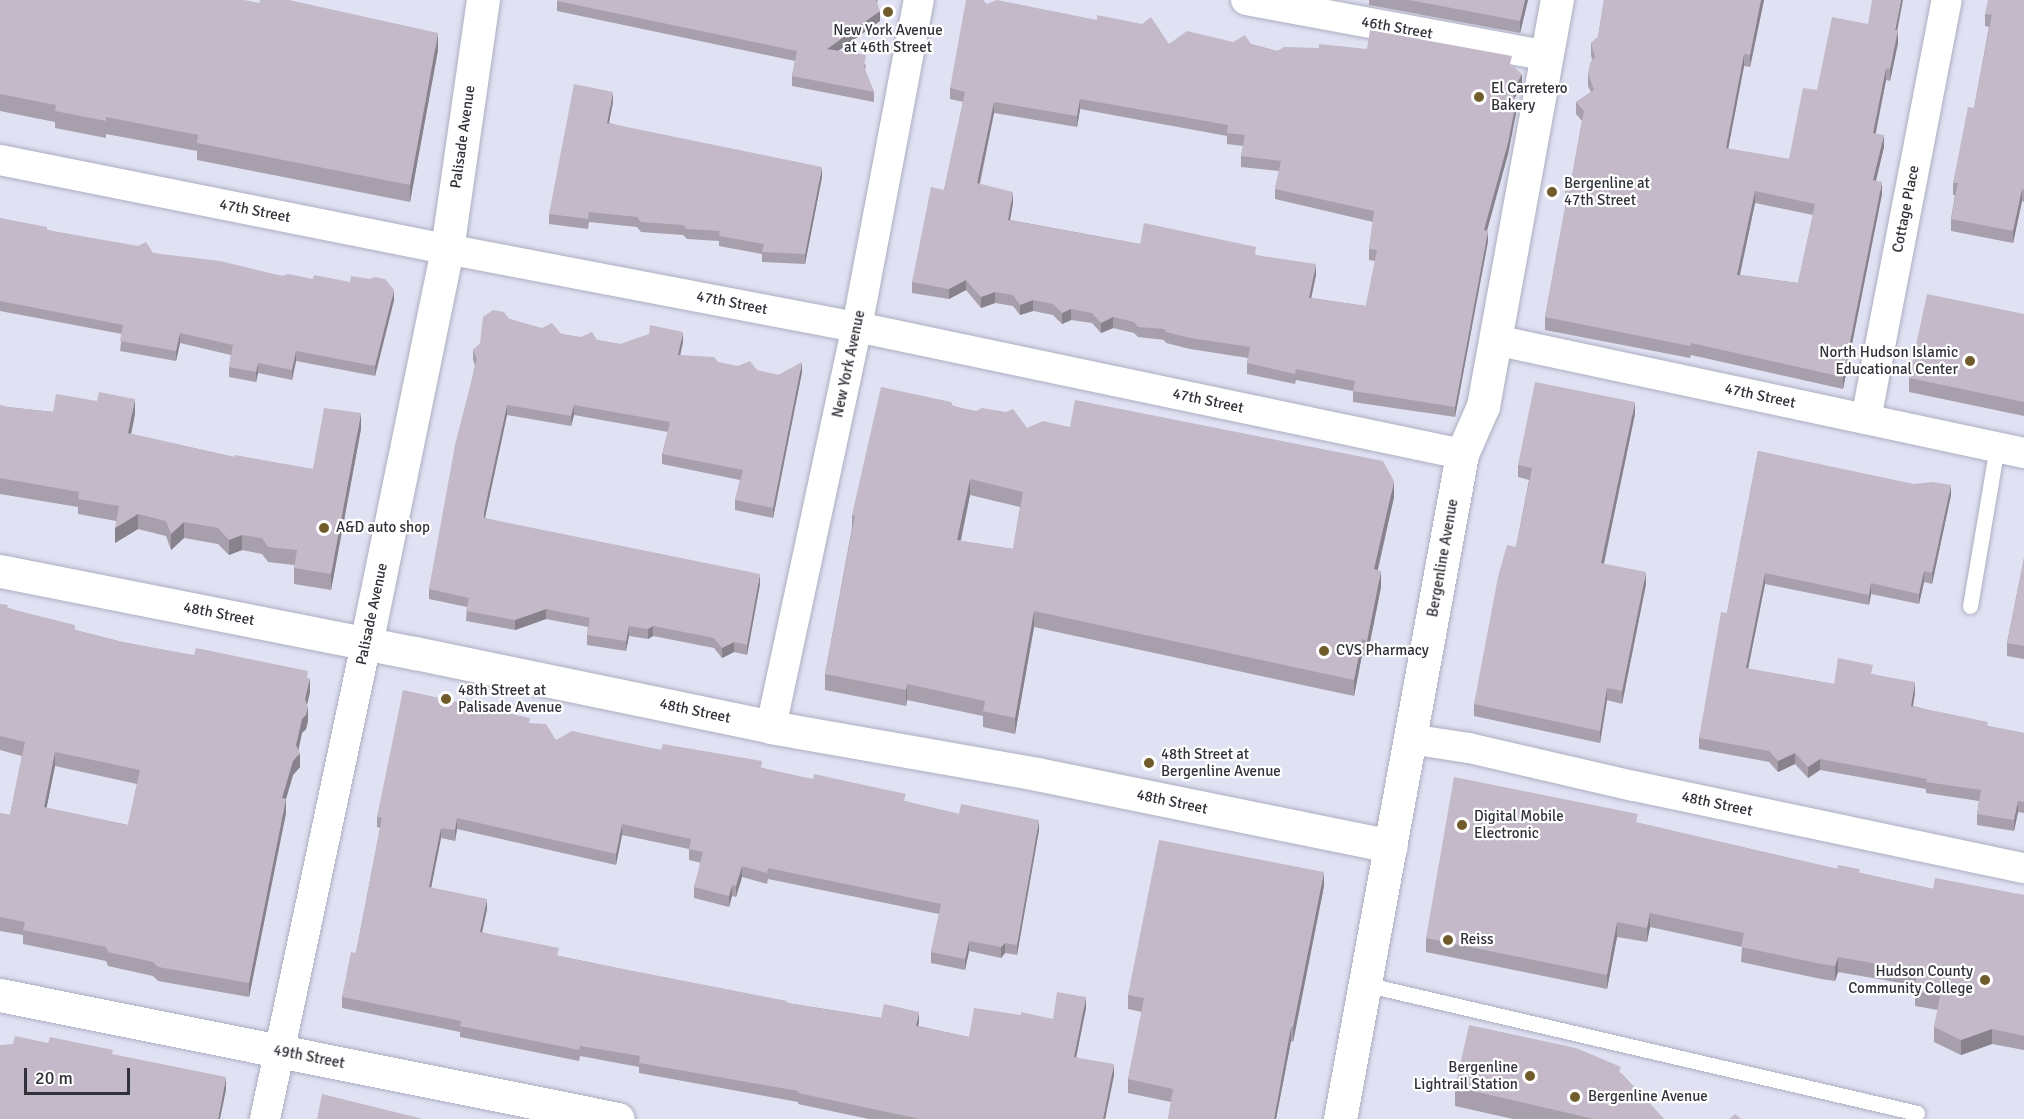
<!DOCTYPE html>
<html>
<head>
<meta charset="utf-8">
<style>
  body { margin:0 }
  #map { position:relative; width:2024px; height:1119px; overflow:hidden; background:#e0e2f4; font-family:Signika,sans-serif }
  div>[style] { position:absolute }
  .roads { filter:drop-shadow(0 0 2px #acaebf) drop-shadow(0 0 2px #acaebf) }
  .service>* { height:15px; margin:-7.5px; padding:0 7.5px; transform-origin:7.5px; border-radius:7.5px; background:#fff }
  .minor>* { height:30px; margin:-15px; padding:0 15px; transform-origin:15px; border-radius:15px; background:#fff }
  .tertiary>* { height:33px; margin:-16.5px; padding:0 16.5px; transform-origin:16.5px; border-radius:16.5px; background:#fff }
  .wall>* { inset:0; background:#a89fac }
  .shaded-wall>* { inset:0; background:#88828c }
  .building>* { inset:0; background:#c3b9c8 }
  .dots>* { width:16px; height:16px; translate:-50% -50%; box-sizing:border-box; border:3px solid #fff; border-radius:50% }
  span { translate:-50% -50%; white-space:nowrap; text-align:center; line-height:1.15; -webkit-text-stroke:4.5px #fff; paint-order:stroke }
  .street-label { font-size:15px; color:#313239 }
  .poi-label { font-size:15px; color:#313239 }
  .left { translate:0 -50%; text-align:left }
  .right { translate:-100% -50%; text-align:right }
  .scale { position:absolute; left:24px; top:1068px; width:106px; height:27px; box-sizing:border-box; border:3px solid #313239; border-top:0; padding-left:8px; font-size:18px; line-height:21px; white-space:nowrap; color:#313239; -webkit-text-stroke:4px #fff; paint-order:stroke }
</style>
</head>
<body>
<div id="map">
  <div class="roads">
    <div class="service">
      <i style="left:1970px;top:606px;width:161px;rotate:-80.4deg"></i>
      <i style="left:1364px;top:984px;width:568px;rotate:13.13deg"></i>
    </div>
    <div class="minor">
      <i style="left:1246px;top:0;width:306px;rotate:10.5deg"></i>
      <i style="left:0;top:160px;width:456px;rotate:11.3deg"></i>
      <i style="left:447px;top:249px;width:417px;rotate:10.8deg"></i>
      <i style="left:857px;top:327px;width:618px;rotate:11.86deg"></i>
      <i style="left:1495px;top:340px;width:541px;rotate:12.06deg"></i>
      <i style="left:1866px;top:419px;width:427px;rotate:-79.1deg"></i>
      <i style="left:771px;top:727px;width:409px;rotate:-77.9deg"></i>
      <i style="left:857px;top:327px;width:333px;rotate:-79.3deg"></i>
      <i style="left:1410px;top:739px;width:60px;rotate:8.7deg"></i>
      <i style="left:1469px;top:748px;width:169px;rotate:13deg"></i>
      <i style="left:1634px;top:786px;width:399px;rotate:11.9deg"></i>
      <i style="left:265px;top:1119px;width:486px;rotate:-78deg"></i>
    </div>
    <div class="tertiary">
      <i style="left:0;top:571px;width:423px;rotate:11.2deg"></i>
      <i style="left:415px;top:653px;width:364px;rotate:11.7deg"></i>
      <i style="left:771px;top:727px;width:270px;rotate:10deg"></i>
      <i style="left:1037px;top:774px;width:361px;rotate:11.5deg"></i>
      <i style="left:366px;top:644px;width:403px;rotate:-78.4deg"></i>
      <i style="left:447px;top:249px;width:252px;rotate:-81.8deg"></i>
      <i style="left:0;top:995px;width:630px;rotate:11.35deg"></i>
      <i style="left:1340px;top:1119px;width:676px;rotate:-79.6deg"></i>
      <i style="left:1462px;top:454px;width:52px;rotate:-66.4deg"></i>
      <i style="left:1483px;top:406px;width:413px;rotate:-79.7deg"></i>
    </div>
  </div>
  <div class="wall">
    <i style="clip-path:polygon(0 0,438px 50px,410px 202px,197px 160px,197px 151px,106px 134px,106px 138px,55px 128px,55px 122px,0 111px)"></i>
    <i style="clip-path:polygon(557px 0,878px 0,877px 3px,880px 21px,838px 51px,866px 65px,865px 70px,874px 92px,874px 102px,792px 86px,792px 76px,795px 61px,557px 11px)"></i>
    <i style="clip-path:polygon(1369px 0,1528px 0,1520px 33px,1369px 5px)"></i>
    <i style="clip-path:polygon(evenodd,1604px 0,1764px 0,1750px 67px,1744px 66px,1728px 149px,1789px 159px,1817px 90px,1897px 30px,1898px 43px,1890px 81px,1886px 80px,1876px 133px,1884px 147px,1876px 181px,1882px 194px,1843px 389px,1691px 355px,1690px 358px,1545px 330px,1545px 317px,1566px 203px,1565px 189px,1572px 176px,1582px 121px,1576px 114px,1576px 102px,1591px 92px,1588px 86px,1588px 74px,1592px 60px,1591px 55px,1591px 43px,1598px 37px,1604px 0,1755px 203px,1813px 215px,1798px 283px,1740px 275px,1755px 203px)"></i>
    <i style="clip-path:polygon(2024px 0,2024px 202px,2022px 201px,2013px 243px,1951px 231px,1951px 219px,1955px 195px,1953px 195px,1953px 183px,1974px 108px,1989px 27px,1985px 26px,1985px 14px)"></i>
    <i style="clip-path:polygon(evenodd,987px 4px,1169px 44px,1233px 42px,1251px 44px,1277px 51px,1512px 66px,1522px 85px,1514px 99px,1516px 113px,1508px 154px,1487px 231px,1488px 241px,1455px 417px,1353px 402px,1353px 391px,1296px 380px,1295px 384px,1247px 374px,1247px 363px,1248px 358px,1190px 349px,1166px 343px,1164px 340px,1138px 337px,1134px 333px,1113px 328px,1101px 333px,1092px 323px,1071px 320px,1062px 324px,1053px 315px,1033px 311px,1020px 315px,1013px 306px,995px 303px,981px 308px,966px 290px,949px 299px,912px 293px,912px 282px,944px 190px,963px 102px,950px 99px,950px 88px,987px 4px,1080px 109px,1227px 136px,1227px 144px,1243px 146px,1241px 156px,1241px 167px,1279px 171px,1275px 189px,1275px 199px,1373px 222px,1369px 249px,1369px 260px,1375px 261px,1366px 306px,1311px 298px,1316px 275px,1256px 255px,1140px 244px,1010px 220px,1013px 203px,980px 184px,994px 113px,1077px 127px,1080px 109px)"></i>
    <i style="clip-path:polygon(613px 102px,609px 123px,822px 177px,805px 264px,762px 262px,762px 254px,719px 246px,719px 241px,687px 239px,683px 235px,641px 232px,637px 227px,589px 222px,588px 229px,549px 224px,549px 214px)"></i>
    <i style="clip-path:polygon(0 218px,47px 230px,153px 253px,282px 276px,394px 300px,375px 376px,296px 361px,292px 380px,258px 373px,256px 382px,229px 377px,229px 367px,231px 355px,180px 343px,176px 361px,120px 351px,122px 334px,0 311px)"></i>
    <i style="clip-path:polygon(2024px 314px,2024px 416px,1909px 392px,1909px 378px)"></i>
    <i style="clip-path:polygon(509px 319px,561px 334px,620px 344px,683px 342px,680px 355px,778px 375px,802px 372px,773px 518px,735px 510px,735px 500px,740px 480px,662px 464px,662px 454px,668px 432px,574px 415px,571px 426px,507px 415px,485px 518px,760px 584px,747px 655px,734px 652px,722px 658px,714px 648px,653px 636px,648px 639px,629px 636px,626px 651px,587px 645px,587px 635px,588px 627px,546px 619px,515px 630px,466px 621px,467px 607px,429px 599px,429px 589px,475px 365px,473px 360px,473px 350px)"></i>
    <i style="clip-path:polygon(0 405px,7px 407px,53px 412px,135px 414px,131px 434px,234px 457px,313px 469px,361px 429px,331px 590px,294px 584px,294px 565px,268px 562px,262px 554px,242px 550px,229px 555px,218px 544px,184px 538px,171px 550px,166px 536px,138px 529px,115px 543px,116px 521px,78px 514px,78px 507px,0 494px)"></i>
    <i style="clip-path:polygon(evenodd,953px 406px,1027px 428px,1070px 427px,1394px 497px,1378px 570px,1381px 587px,1367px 657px,1362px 655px,1354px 696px,1034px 627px,1015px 734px,983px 727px,983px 716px,907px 700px,906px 706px,825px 690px,825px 674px,852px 528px,852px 515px,953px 406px,970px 495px,1020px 507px,1013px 549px,961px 541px,970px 495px)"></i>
    <i style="clip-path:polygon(1635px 414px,1604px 564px,1646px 584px,1622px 704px,1607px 700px,1600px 743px,1474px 716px,1474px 704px,1516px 547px,1529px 480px,1518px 477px,1518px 465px)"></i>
    <i style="clip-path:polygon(1758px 451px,1951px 495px,1932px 584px,1924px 582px,1919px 604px,1871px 594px,1869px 605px,1765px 584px,1748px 669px,1834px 684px,1873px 674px,1915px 693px,1913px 706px,1988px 726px,2024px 733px,2024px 813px,2018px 812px,2014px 831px,1977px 825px,1977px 814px,1979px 801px,1926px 793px,1926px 789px,1820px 770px,1808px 778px,1795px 764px,1778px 772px,1769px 762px,1699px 749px,1699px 738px,1727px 613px)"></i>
    <i style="clip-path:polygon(2024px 558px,2024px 659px,2007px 656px,2007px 643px)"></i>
    <i style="clip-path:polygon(evenodd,0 604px,8px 608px,75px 630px,122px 642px,308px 678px,310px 692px,307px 705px,308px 721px,306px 729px,302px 733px,298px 750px,300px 767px,293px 775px,286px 799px,286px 813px,249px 997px,158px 981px,153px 976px,108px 966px,106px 961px,23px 944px,23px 935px,0 931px,0 813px,10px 815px,22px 756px,0 750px,0 604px,55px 766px,137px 784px,128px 825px,46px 808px,55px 766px)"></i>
    <i style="clip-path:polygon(530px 723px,556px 740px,661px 750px,762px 768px,959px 814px,1039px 830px,1017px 955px,1005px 953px,1001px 958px,969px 951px,965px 970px,931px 963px,931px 952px,939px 914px,768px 879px,767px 884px,742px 877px,736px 897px,732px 896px,729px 907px,694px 898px,694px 887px,701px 863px,689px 860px,689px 849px,622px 835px,616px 865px,457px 829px,455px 841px,441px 838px,431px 888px,487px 909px,482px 932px,559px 956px,787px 1003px,881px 1018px,919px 1022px,918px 1026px,969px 1037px,1053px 1019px,1086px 1008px,1076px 1057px,1114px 1075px,1105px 1119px,869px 1119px,798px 1104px,798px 1102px,639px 1073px,639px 1067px,580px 1056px,579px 1061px,460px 1037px,460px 1032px,342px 1008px,342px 997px,356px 953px,380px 828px,377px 827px,377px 817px)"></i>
    <i style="clip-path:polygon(1638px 823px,1837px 869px,1860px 873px,1933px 889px,2024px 895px,2024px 1050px,1992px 1044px,1961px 1055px,1934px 1042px,1934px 1027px,1938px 1010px,1915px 1006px,1915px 987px,1901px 983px,1838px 972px,1835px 981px,1821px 979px,1741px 962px,1742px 947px,1650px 927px,1647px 942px,1617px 937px,1607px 989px,1426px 952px,1426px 938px)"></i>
    <i style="clip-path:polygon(1324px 886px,1293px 1042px,1291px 1041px,1276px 1119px,1168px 1119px,1171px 1102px,1128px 1093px,1128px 1079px,1142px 1012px,1128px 1009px,1128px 995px)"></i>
    <i style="clip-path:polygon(1621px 1073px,1664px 1119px,1513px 1119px,1455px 1106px,1455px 1087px)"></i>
  </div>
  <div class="shaded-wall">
    <i style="clip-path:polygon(1525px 0,1528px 0,1520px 33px,1520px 21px)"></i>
    <i style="clip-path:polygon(1761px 0,1764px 0,1750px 67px,1750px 55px)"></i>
    <i style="clip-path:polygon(1901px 0,1903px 0,1895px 42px,1895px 30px)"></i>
    <i style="clip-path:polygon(880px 11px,880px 21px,827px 59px,827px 49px)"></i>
    <i style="clip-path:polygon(1898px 30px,1898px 43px,1890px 81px,1890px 69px)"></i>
    <i style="clip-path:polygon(438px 33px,438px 50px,410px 202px,410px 185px)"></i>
    <i style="clip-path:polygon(1744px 54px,1744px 66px,1726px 160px,1726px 148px)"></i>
    <i style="clip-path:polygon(1886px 68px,1886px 80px,1873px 145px,1873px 133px)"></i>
    <i style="clip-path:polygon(1522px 74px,1522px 85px,1512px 103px,1512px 92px)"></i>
    <i style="clip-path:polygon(613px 92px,613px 102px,607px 133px,607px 123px)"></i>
    <i style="clip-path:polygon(1080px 99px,1080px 109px,1077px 127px,1077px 116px)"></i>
    <i style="clip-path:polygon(994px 102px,994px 113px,977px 194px,977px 183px)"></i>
    <i style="clip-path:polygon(1516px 103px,1516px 113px,1508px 154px,1484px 241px,1484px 230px)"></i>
    <i style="clip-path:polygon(1884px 135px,1884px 147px,1873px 192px,1873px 180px)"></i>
    <i style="clip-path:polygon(822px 167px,822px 177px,805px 264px,805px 254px)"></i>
    <i style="clip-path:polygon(1882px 182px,1882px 194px,1843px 389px,1843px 377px)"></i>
    <i style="clip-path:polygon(2022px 189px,2022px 201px,2013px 243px,2013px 231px)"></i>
    <i style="clip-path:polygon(1755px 191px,1755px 203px,1737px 287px,1737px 275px)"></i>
    <i style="clip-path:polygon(1013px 192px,1013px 203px,1008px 231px,1008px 220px)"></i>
    <i style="clip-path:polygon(1488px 231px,1488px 241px,1455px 417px,1455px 407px)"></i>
    <i style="clip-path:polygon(1316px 264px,1316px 275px,1309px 308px,1309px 298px)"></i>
    <i style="clip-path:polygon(966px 280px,966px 290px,949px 299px,949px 289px)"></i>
    <i style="clip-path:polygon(394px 290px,394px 300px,375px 376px,375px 366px)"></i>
    <i style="clip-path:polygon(995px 292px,995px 303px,981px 308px,981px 297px)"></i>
    <i style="clip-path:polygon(1033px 300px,1033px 311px,1020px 315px,1020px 305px)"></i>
    <i style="clip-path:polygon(1071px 309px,1071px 320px,1062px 324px,1062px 313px)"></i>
    <i style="clip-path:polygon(1113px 317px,1113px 328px,1101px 333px,1101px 323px)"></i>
    <i style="clip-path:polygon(683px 332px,683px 342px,678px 365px,678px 355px)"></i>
    <i style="clip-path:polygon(180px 333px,180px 343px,176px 361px,176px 351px)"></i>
    <i style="clip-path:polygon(296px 351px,296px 361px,292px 380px,292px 370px)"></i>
    <i style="clip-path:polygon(802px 362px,802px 372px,773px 518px,773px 508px)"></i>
    <i style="clip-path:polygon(258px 363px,258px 373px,256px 382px,256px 372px)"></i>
    <i style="clip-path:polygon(135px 399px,135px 414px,128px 449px,128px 433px)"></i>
    <i style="clip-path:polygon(1635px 402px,1635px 414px,1601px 576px,1601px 563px)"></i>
    <i style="clip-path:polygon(507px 405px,507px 415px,484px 522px,484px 512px)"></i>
    <i style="clip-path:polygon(574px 405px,574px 415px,571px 426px,571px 416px)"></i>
    <i style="clip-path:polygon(361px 413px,361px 429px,331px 590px,331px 574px)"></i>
    <i style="clip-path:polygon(970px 479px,970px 495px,957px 556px,957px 540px)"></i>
    <i style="clip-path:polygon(1394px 481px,1394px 497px,1374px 585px,1374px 569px)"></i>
    <i style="clip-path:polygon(1951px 485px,1951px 495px,1932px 584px,1932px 573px)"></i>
    <i style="clip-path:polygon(138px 514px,138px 529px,115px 543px,115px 528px)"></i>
    <i style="clip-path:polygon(184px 522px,184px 538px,171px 550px,171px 534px)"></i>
    <i style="clip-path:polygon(242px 535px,242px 550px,229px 555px,229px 540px)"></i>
    <i style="clip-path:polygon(1381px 571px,1381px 587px,1367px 657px,1367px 641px)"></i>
    <i style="clip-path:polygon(1924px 571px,1924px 582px,1919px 604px,1919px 594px)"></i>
    <i style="clip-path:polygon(1646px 572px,1646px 584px,1622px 704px,1622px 691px)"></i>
    <i style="clip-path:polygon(1765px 573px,1765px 584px,1746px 679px,1746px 668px)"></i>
    <i style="clip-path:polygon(760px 574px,760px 584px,747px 655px,747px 645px)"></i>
    <i style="clip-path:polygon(1871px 583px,1871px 594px,1869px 605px,1869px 595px)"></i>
    <i style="clip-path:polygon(546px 609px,546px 619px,515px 630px,515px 620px)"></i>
    <i style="clip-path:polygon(1034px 611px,1034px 627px,1015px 734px,1015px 718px)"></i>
    <i style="clip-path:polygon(629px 626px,629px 636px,626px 651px,626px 641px)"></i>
    <i style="clip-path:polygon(653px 626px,653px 636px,648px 639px,648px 629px)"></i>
    <i style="clip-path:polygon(1362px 639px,1362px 655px,1354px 696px,1354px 680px)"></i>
    <i style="clip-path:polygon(734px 642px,734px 652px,722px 658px,722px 648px)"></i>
    <i style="clip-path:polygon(310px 678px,310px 692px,305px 713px,305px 699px)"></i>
    <i style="clip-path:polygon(1915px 682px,1915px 693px,1911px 717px,1911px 706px)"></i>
    <i style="clip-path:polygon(907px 684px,907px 700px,906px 706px,906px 690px)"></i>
    <i style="clip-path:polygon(1607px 688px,1607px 700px,1600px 743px,1600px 731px)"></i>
    <i style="clip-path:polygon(308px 707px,308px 721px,306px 729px,302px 733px,297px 757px,300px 753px,300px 767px,293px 775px,282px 812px,282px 798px,296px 745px,302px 719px)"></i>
    <i style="clip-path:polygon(55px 752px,55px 766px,44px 821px,44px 807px)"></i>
    <i style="clip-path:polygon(1795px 753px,1795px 764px,1778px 772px,1778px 761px)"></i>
    <i style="clip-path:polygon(1820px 759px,1820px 770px,1808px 778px,1808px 767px)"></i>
    <i style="clip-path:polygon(286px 799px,286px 813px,249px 997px,249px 983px)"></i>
    <i style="clip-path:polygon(2018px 801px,2018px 812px,2014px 831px,2014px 820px)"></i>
    <i style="clip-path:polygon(457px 818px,457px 829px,455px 841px,455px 830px)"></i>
    <i style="clip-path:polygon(1039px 820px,1039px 830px,1017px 955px,1017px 945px)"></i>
    <i style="clip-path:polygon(622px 824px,622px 835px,616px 865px,616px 854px)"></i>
    <i style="clip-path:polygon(441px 828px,441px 838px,429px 898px,429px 887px)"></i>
    <i style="clip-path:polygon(742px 866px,742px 877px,736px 897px,736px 886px)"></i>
    <i style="clip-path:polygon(1324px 872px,1324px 886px,1293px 1042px,1293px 1027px)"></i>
    <i style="clip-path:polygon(732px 885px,732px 896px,729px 907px,729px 896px)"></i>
    <i style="clip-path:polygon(487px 899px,487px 909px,480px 942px,480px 932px)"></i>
    <i style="clip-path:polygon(1650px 913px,1650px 927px,1647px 942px,1647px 928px)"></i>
    <i style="clip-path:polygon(1617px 922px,1617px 937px,1607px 989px,1607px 975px)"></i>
    <i style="clip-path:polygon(969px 941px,969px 951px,965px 970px,965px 959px)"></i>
    <i style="clip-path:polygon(1005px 943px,1005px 953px,1001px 958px,1001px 947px)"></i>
    <i style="clip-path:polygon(1838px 957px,1838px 972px,1835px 981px,1835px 966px)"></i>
    <i style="clip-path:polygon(1086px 997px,1086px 1008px,1074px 1068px,1074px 1057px)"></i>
    <i style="clip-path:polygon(919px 1012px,919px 1022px,916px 1037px,916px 1026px)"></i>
    <i style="clip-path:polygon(1291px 1027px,1291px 1041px,1276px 1119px,1274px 1119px)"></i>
    <i style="clip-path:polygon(1992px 1029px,1992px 1044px,1961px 1055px,1961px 1040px)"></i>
    <i style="clip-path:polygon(1114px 1064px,1114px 1075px,1105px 1119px,1103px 1119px)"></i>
    <i style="clip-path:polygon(226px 1077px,226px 1090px,220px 1119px,218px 1119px)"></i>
  </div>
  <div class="building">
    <i style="clip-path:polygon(0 0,244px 0,260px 3px,260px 0,289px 0,438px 33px,410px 185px,197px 143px,198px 135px,106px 117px,106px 121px,55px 111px,56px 105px,0 94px)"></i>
    <i style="clip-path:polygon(557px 0,876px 0,880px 11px,827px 49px,866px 55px,864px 67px,874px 92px,792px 76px,797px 51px,557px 1px)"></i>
    <i style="clip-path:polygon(evenodd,966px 0,983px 0,987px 4px,997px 0,1097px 20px,1097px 15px,1142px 24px,1151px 17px,1169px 44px,1187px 31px,1233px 42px,1245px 35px,1251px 44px,1277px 51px,1284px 47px,1319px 48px,1319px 44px,1367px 49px,1370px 30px,1512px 56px,1510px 64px,1522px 74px,1512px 92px,1516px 103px,1508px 143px,1484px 230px,1488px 231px,1455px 407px,1353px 391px,1355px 381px,1296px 369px,1295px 374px,1247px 363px,1250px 347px,1190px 338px,1166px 332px,1164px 329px,1138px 327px,1134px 322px,1113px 317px,1101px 323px,1092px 313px,1071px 309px,1062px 313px,1053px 304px,1033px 300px,1020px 305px,1013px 295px,995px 292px,981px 297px,966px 280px,949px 289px,912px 282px,931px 187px,944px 190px,965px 92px,950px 88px,966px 0,1080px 99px,1228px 125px,1227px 133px,1245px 135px,1241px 156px,1281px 161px,1275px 189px,1374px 211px,1369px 249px,1377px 250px,1366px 306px,1309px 298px,1316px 264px,1255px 255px,1256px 247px,1144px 223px,1140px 244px,1008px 220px,1013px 192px,977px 183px,994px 102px,1077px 116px,1080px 99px)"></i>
    <i style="clip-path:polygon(1409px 0,1525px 0,1520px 21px)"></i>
    <i style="clip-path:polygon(evenodd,1604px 0,1761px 0,1750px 55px,1744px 54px,1726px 148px,1789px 159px,1803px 88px,1817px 90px,1832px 17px,1868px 24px,1872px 0,1901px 0,1895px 30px,1898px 30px,1890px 69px,1886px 68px,1873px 133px,1884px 135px,1873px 180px,1882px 182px,1843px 377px,1691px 343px,1690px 346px,1545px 317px,1567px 196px,1565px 189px,1567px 179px,1572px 176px,1584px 111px,1576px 102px,1594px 90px,1588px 74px,1590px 63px,1595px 57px,1591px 43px,1598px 37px,1604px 0,1755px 191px,1815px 204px,1798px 283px,1737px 275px,1755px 191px)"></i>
    <i style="clip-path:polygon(1988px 0,2024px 0,2024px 190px,2022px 189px,2013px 231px,1951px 219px,1958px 183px,1953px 183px,1968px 107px,1974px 108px,1992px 15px,1985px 14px)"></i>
    <i style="clip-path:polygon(574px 84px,613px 92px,607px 123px,822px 167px,805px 254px,762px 252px,764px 244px,719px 236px,720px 231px,687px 229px,683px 225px,641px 222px,637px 217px,589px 212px,588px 219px,549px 214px)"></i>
    <i style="clip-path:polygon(0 218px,47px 227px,47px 230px,138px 246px,146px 242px,153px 253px,220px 261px,282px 276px,288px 274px,313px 279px,314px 275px,350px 282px,351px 276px,369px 279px,375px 277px,385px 279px,394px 290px,375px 366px,296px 351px,292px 370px,258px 363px,256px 372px,229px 367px,233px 345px,180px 333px,176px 351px,120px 341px,123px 325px,0 301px)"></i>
    <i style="clip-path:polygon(1927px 294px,2024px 314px,2024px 402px,1909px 378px)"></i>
    <i style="clip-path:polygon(493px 310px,504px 312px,509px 319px,542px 328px,552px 323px,561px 334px,581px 337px,592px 332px,597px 340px,620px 344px,649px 334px,650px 325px,683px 332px,678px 355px,714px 357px,718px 362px,738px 366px,750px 361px,757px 370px,778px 375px,802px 362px,773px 508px,735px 500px,743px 470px,662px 454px,670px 422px,574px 405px,571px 416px,507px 405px,484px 512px,484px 518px,760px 574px,747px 645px,734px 642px,722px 648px,714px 638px,653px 626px,648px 629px,629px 626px,626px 641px,587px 635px,590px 618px,546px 609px,515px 620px,466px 611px,469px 598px,429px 589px,455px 445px,477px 359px,473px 350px,480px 343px,483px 317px)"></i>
    <i style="clip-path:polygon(1535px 382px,1635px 402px,1601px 563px,1646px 572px,1622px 691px,1607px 688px,1600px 731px,1474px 704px,1498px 577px,1507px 545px,1516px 547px,1532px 468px,1518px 465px)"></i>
    <i style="clip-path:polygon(evenodd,881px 387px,951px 402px,953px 406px,976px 411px,982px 408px,1006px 412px,1013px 409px,1027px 428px,1043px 421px,1070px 427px,1075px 400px,1383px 461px,1394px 481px,1374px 569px,1381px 571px,1367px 641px,1362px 639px,1354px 680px,1034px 611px,1015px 718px,983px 711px,985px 701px,907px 684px,906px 690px,825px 674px,855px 516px,852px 515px,881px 387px,970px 479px,1023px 492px,1013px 549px,957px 540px,970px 479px)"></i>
    <i style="clip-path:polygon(99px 392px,135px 399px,128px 433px,234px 457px,235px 455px,313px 469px,324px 408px,361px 413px,331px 574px,294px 568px,297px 550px,268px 547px,262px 538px,242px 535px,229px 540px,218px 528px,184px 522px,171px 534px,166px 521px,138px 514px,115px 528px,119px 506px,78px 499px,79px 492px,0 478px,0 405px,7px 407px,53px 412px,56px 394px,97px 401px)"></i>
    <i style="clip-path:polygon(1758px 451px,1914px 484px,1933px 482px,1951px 485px,1932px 573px,1924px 571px,1919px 594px,1871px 583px,1869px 595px,1765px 573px,1746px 668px,1834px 684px,1838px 658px,1873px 665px,1871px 674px,1915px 682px,1911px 706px,1988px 722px,1987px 726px,2024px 733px,2024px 802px,2018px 801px,2014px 820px,1977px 814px,1981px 790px,1926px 782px,1927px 779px,1820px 759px,1808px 767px,1795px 753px,1778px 761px,1769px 751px,1699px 738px,1721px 612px,1727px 613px)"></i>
    <i style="clip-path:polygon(2024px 558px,2024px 646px,2007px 643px)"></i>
    <i style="clip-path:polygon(evenodd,0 604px,8px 605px,7px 608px,75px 625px,75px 630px,122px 642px,194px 655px,196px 648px,308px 671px,307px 678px,310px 678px,305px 699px,308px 707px,306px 715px,302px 719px,296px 745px,300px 753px,293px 761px,282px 798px,286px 799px,249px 983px,158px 967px,153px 962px,108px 952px,106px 947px,23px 930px,25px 922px,0 917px,0 813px,10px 815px,25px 742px,0 736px,0 604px,55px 752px,140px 770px,128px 825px,44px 807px,55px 752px)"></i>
    <i style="clip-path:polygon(403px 690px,530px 718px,529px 723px,546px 724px,556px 740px,572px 731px,661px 750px,663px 744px,762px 761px,761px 768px,813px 779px,814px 774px,906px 794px,904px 801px,959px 814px,961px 804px,1039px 820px,1017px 945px,1005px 943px,1001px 947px,969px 941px,965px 959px,931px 952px,941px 904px,768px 868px,767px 873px,742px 866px,736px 886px,732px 885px,729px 896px,694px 887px,703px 852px,689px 849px,691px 839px,622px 824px,616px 854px,457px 818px,455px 830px,441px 828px,429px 887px,487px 899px,480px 932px,559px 948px,557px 956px,787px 1001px,787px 1003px,881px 1018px,884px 1004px,919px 1012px,916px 1026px,969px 1037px,974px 1008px,1021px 1015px,1021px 1012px,1053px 1019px,1057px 992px,1086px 997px,1074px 1057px,1114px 1064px,1103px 1119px,920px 1119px,798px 1093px,798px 1091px,639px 1063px,640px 1056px,580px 1046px,579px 1050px,460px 1026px,461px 1021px,342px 997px,351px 952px,356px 953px,382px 818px,377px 817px)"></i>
    <i style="clip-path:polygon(1454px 777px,1638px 814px,1636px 822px,1837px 869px,1838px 865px,1859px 869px,1860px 873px,1933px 889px,1935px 878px,2024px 895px,2024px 1036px,1992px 1029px,1961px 1040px,1934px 1027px,1940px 996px,1915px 991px,1917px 973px,1901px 968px,1838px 957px,1835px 966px,1821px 964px,1741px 947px,1744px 933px,1650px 913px,1647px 928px,1617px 922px,1607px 975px,1426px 938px)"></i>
    <i style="clip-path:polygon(1159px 840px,1324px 872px,1293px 1027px,1291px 1027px,1274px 1119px,1168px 1119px,1173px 1089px,1128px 1079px,1144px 998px,1128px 995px)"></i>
    <i style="clip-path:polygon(1469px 1025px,1576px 1048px,1621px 1067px,1619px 1071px,1664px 1119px,1594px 1119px,1455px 1087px)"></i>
    <i style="clip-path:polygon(15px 1036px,48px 1043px,50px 1037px,113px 1050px,112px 1054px,226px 1077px,218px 1119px,0 1119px,0 1045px,13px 1044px)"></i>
    <i style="clip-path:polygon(322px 1094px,423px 1119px,317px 1119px)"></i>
    <i style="clip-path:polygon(1735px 1114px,1741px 1119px,1729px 1119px)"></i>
  </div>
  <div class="dots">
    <i style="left:888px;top:12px;background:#705c2b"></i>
    <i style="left:1479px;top:97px;background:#705c2b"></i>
    <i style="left:1552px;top:192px;background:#705c2b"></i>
    <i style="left:1970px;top:361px;background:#705c2b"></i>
    <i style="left:324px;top:528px;background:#705c2b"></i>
    <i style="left:1324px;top:651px;background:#705c2b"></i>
    <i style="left:446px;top:699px;background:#705c2b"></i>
    <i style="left:1149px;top:763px;background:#705c2b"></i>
    <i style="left:1462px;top:825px;background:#705c2b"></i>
    <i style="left:1448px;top:940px;background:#705c2b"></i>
    <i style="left:1985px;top:980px;background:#705c2b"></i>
    <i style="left:1530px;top:1076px;background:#705c2b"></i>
    <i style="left:1575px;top:1097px;background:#705c2b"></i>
  </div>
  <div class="street-label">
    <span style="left:1397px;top:28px;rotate:10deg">46th Street</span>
    <span style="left:463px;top:137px;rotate:-82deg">Palisade Avenue</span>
    <span style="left:1906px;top:209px;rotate:-79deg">Cottage Place</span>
    <span style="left:255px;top:211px;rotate:11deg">47th Street</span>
    <span style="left:732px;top:303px;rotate:11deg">47th Street</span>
    <span style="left:849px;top:364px;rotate:-78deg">New York Avenue</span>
    <span style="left:1760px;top:396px;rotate:12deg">47th Street</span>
    <span style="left:1208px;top:401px;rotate:12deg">47th Street</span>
    <span style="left:1443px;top:558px;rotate:-80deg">Bergenline Avenue</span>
    <span style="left:219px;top:614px;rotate:11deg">48th Street</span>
    <span style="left:372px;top:614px;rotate:-78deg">Palisade Avenue</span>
    <span style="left:695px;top:711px;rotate:12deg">48th Street</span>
    <span style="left:1172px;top:802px;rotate:12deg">48th Street</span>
    <span style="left:1717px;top:804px;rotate:12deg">48th Street</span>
    <span style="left:309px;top:1057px;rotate:11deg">49th Street</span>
  </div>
  <div class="poi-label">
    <span style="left:888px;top:39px">New York Avenue<br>at 46th Street</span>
    <span class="left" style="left:1491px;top:97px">El Carretero<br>Bakery</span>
    <span class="left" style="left:1564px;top:192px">Bergenline at<br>47th Street</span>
    <span class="right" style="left:1958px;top:361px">North Hudson Islamic<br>Educational Center</span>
    <span class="left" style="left:336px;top:528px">A&amp;D auto shop</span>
    <span class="left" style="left:1336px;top:651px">CVS Pharmacy</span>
    <span class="left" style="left:458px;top:699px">48th Street at<br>Palisade Avenue</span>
    <span class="left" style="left:1161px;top:763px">48th Street at<br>Bergenline Avenue</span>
    <span class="left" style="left:1474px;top:825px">Digital Mobile<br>Electronic</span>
    <span class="left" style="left:1460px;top:940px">Reiss</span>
    <span class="right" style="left:1973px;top:980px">Hudson County<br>Community College</span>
    <span class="right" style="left:1518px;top:1076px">Bergenline<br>Lightrail Station</span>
    <span class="left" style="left:1588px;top:1097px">Bergenline Avenue</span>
  </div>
  <div class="scale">20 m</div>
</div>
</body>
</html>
